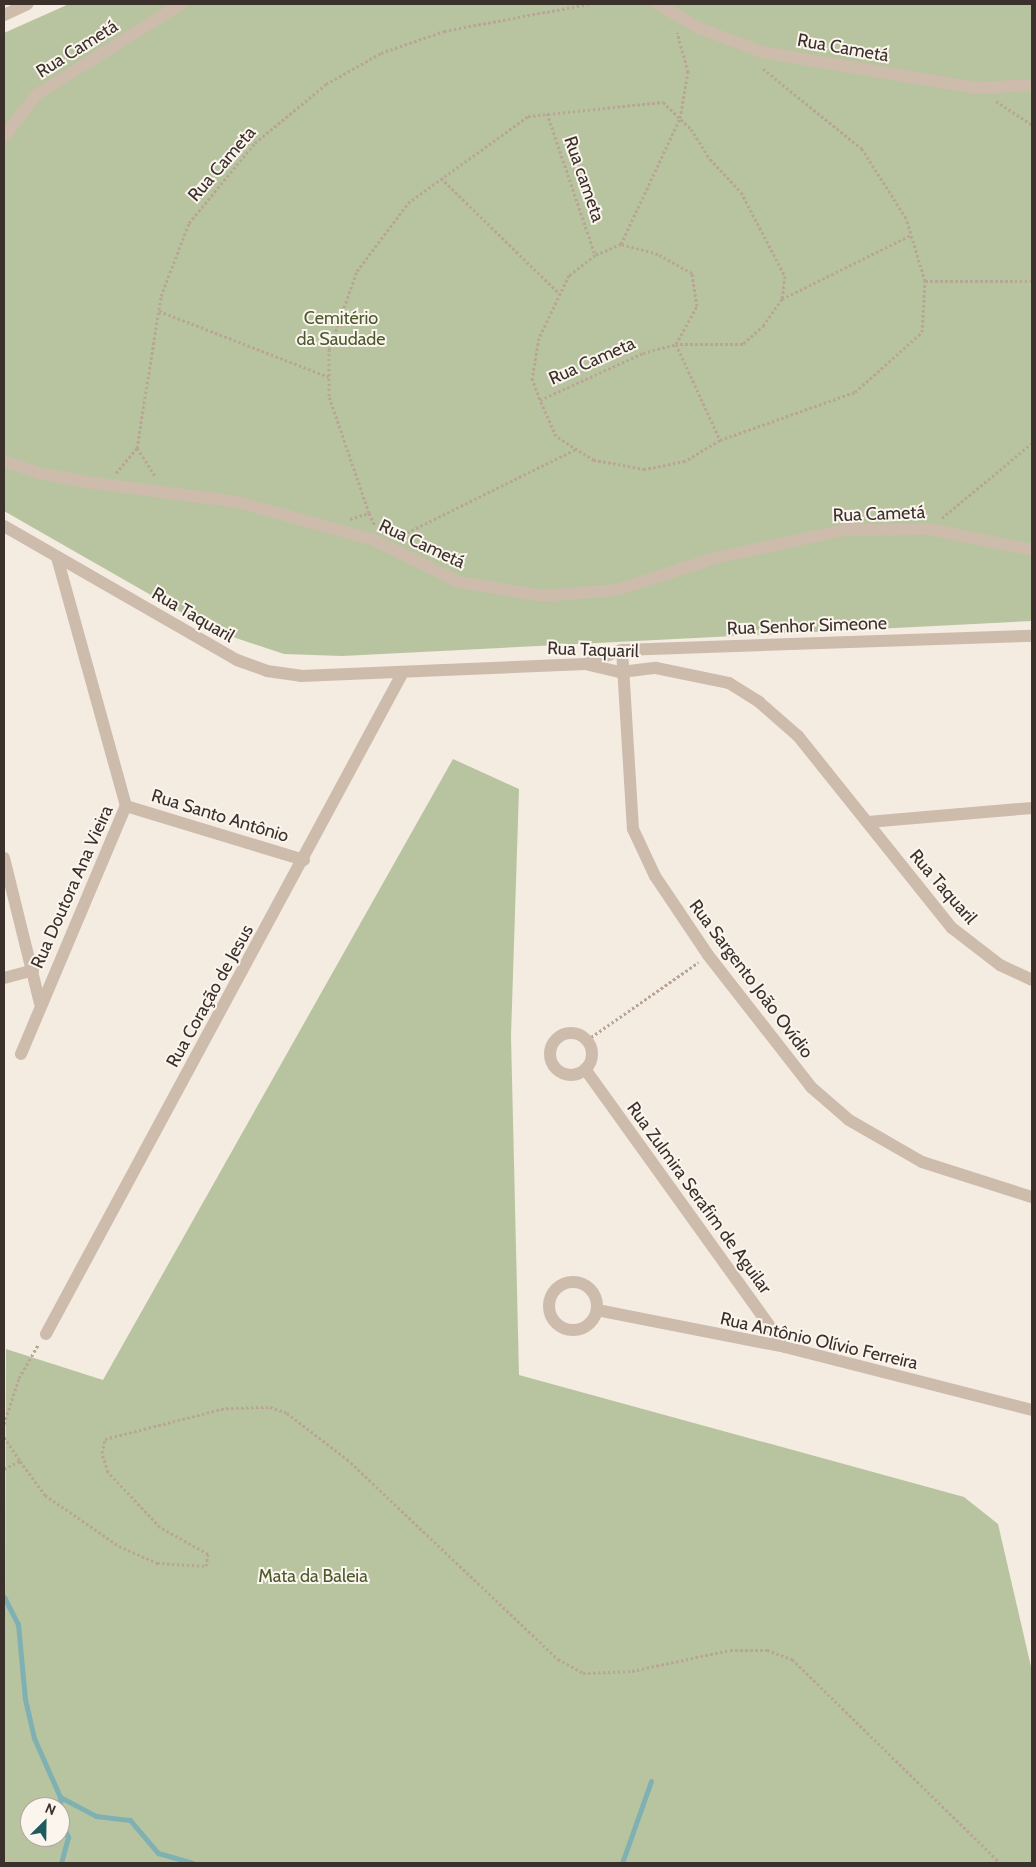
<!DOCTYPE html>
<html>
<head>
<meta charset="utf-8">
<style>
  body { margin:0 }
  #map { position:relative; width:1036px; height:1867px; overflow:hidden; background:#f4ebe1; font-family:Cabin,sans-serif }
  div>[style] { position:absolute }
  .green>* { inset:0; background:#b8c4a0 }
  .stream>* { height:5px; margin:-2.5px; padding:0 2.5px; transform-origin:2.5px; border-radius:2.5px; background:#7fb0b2 }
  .path>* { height:3px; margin-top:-1.5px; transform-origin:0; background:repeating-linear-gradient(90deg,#b9a596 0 2.5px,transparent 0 5px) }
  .minor>* { height:12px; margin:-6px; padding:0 6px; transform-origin:6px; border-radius:6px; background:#cdbbac }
  .minor>.ring { margin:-6px; padding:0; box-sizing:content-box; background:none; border:12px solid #cdbbac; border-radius:50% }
  .tertiary>* { height:12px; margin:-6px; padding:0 6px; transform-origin:6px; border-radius:6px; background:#cdbbac }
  span { translate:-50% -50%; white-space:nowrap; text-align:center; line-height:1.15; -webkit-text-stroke:4px #fbf5ee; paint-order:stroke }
  .street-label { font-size:18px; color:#3b302b }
  .park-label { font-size:18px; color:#4a5a2e }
  .frame { position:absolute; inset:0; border:5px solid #3b302b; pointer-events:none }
  .north { position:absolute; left:20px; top:1797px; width:50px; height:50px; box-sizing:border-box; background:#fbf5ee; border:1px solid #aea6a0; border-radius:50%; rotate:23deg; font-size:14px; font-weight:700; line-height:20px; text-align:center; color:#3b302b }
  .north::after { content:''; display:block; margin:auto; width:18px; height:22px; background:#1f5a5e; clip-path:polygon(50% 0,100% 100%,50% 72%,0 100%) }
</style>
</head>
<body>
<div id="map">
  <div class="green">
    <i style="clip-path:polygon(69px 4px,1032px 4px,1032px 621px,342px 656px,284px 654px,212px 630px,4px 511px,4px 33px)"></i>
    <i style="clip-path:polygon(evenodd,453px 759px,519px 789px,511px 1036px,519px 1375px,964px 1497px,998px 1524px,1032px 1671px,1032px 1863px,4px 1863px,6px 1349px,103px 1380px,453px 759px,30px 1807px,60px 1807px,60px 1837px,30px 1837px,30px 1807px)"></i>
  </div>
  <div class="stream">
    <i style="left:4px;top:1597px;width:30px;rotate:63deg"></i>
    <i style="left:18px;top:1624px;width:75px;rotate:84.7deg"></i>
    <i style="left:25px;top:1699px;width:40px;rotate:77deg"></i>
    <i style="left:34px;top:1738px;width:64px;rotate:66.2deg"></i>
    <i style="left:60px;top:1797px;width:25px;rotate:88deg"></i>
    <i style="left:61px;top:1822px;width:17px;rotate:65deg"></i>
    <i style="left:68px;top:1837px;width:27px;rotate:105deg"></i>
    <i style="left:60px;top:1797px;width:41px;rotate:27.8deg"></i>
    <i style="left:96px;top:1816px;width:34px;rotate:7deg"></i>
    <i style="left:130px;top:1820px;width:43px;rotate:49.7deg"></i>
    <i style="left:158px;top:1853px;width:36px;rotate:16deg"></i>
    <i style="left:622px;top:1863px;width:87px;rotate:-70.5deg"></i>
  </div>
  <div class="path">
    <i style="left:996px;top:101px;width:43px;rotate:33.7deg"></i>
    <i style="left:547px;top:113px;width:150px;rotate:71.3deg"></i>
    <i style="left:441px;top:178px;width:166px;rotate:44.3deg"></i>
    <i style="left:621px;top:244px;width:139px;rotate:-64.9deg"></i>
    <i style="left:680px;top:118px;width:47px;rotate:-80.1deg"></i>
    <i style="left:688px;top:72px;width:41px;rotate:-105.4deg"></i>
    <i style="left:925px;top:281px;width:107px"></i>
    <i style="left:782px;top:299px;width:144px;rotate:-26.4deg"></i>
    <i style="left:159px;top:311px;width:182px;rotate:21.2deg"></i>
    <i style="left:720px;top:440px;width:143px;rotate:-19.6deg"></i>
    <i style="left:855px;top:392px;width:90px;rotate:-41.8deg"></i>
    <i style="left:922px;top:332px;width:51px;rotate:-86.6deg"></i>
    <i style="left:925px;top:281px;width:66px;rotate:-106.8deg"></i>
    <i style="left:906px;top:218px;width:82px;rotate:-122.5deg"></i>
    <i style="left:862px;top:149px;width:130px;rotate:-140.9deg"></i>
    <i style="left:137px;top:448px;width:35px;rotate:57deg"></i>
    <i style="left:116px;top:473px;width:33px;rotate:-50deg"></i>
    <i style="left:137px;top:448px;width:154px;rotate:-81deg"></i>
    <i style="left:161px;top:296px;width:78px;rotate:-69deg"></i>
    <i style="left:189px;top:223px;width:104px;rotate:-50.5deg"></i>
    <i style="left:255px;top:143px;width:92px;rotate:-39.7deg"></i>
    <i style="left:326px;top:84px;width:63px;rotate:-29.4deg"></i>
    <i style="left:381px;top:53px;width:67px;rotate:-19.2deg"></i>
    <i style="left:444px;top:31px;width:147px;rotate:-10.6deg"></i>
    <i style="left:369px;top:513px;width:14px;rotate:65deg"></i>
    <i style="left:942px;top:518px;width:117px;rotate:-39.8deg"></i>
    <i style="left:350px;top:519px;width:20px;rotate:-18deg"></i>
    <i style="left:369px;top:513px;width:124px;rotate:-108.9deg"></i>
    <i style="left:329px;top:396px;width:46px;rotate:-90deg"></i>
    <i style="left:329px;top:350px;width:84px;rotate:-70.5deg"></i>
    <i style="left:357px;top:271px;width:85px;rotate:-53.1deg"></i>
    <i style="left:408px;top:203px;width:148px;rotate:-35.9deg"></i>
    <i style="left:528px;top:116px;width:136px;rotate:-5.9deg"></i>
    <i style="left:663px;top:102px;width:39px;rotate:44deg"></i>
    <i style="left:691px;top:129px;width:36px;rotate:58deg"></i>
    <i style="left:710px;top:159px;width:45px;rotate:46.8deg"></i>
    <i style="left:741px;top:192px;width:95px;rotate:62.4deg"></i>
    <i style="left:785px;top:276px;width:23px;rotate:97deg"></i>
    <i style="left:782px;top:299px;width:32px;rotate:125deg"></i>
    <i style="left:764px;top:325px;width:28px;rotate:138deg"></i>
    <i style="left:743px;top:344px;width:67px;rotate:180deg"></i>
    <i style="left:676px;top:344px;width:43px;rotate:-61.1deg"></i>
    <i style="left:697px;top:306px;width:33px;rotate:-99deg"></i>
    <i style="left:692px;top:273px;width:39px;rotate:-151deg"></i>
    <i style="left:658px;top:254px;width:38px;rotate:-165deg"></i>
    <i style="left:621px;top:244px;width:28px;rotate:157deg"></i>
    <i style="left:595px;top:255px;width:33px;rotate:142deg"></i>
    <i style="left:569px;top:275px;width:70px;rotate:115.5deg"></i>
    <i style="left:539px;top:338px;width:41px;rotate:99.9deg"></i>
    <i style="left:532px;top:378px;width:23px;rotate:70deg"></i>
    <i style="left:540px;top:400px;width:113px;rotate:-24.5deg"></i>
    <i style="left:643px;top:353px;width:34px;rotate:-15deg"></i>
    <i style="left:676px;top:344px;width:106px;rotate:65.4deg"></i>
    <i style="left:720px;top:440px;width:41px;rotate:149deg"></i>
    <i style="left:685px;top:461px;width:41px;rotate:168.7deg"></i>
    <i style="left:645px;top:469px;width:52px;rotate:-170deg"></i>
    <i style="left:594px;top:460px;width:45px;rotate:-147.7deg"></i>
    <i style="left:556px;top:436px;width:39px;rotate:-114deg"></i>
    <i style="left:398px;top:537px;width:199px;rotate:-26.3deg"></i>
    <i style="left:587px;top:1040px;width:136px;rotate:-34.9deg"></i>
    <i style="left:4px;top:1424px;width:48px;rotate:-71.9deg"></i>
    <i style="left:19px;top:1378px;width:38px;rotate:-60deg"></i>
    <i style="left:4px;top:1437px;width:29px;rotate:56deg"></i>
    <i style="left:4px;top:1469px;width:18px;rotate:-27deg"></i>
    <i style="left:20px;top:1461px;width:42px;rotate:53.7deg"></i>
    <i style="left:45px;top:1495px;width:90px;rotate:34.6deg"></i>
    <i style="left:119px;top:1546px;width:42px;rotate:24.1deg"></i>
    <i style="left:157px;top:1563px;width:49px;rotate:3.5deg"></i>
    <i style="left:206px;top:1566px;width:12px;rotate:-81deg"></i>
    <i style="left:208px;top:1554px;width:55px;rotate:-150.6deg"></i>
    <i style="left:160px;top:1527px;width:76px;rotate:-133.4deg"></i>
    <i style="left:108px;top:1472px;width:20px;rotate:-108deg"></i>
    <i style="left:102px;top:1453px;width:14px;rotate:-78deg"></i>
    <i style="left:105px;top:1439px;width:125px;rotate:-14.4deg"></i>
    <i style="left:226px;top:1408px;width:44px;rotate:-1.3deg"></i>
    <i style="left:270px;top:1407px;width:18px;rotate:19deg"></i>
    <i style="left:287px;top:1413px;width:76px;rotate:37.5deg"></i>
    <i style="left:347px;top:1459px;width:291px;rotate:43.5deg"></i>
    <i style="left:558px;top:1659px;width:29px;rotate:29deg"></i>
    <i style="left:583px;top:1673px;width:49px;rotate:-2.3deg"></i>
    <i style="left:632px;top:1671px;width:100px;rotate:-12.1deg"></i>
    <i style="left:730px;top:1650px;width:37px"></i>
    <i style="left:767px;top:1650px;width:27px;rotate:20deg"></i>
    <i style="left:792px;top:1659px;width:291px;rotate:44.4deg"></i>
  </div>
  <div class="minor">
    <i style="left:658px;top:4px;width:48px;rotate:30.3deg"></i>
    <i style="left:699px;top:28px;width:67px;rotate:20.9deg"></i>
    <i style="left:762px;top:52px;width:218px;rotate:9.5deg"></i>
    <i style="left:977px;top:88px;width:55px;rotate:-3.1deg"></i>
    <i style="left:4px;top:15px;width:26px;rotate:-25deg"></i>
    <i style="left:4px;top:137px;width:53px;rotate:-52.7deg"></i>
    <i style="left:36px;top:95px;width:171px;rotate:-32.1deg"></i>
    <i style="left:4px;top:461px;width:36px;rotate:19deg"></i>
    <i style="left:38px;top:473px;width:49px;rotate:10.6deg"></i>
    <i style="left:86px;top:482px;width:153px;rotate:7.5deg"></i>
    <i style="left:238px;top:502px;width:141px;rotate:15.6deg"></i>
    <i style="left:374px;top:540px;width:95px;rotate:26.3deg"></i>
    <i style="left:459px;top:582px;width:85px;rotate:9.5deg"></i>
    <i style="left:543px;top:596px;width:73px;rotate:-4.7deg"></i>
    <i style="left:616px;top:590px;width:104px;rotate:-17.9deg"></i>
    <i style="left:715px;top:558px;width:133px;rotate:-12.2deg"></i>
    <i style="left:845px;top:530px;width:84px;rotate:-0.7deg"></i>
    <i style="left:929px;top:529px;width:105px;rotate:11.5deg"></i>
    <i style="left:622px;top:650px;width:179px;rotate:86.5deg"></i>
    <i style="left:633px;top:829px;width:52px;rotate:64.9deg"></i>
    <i style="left:655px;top:876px;width:95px;rotate:56.1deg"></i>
    <i style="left:708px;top:955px;width:167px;rotate:52deg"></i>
    <i style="left:811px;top:1087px;width:50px;rotate:41deg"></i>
    <i style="left:849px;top:1120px;width:84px;rotate:29.9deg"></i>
    <i style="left:922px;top:1162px;width:115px;rotate:17.7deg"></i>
    <i style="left:126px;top:806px;width:186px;rotate:16.9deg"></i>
    <i style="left:868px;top:822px;width:165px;rotate:-4.9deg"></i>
    <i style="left:4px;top:858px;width:149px;rotate:76.1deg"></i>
    <i style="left:4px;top:978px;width:30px;rotate:-15deg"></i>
    <i class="ring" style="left:550px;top:1033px;width:30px;height:30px"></i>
    <i style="left:21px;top:1054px;width:269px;rotate:-67.1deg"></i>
    <i style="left:126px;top:806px;width:257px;rotate:-105.5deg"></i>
    <i style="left:585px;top:1069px;width:342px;rotate:54.3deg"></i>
    <i class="ring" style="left:549px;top:1282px;width:36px;height:36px"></i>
    <i style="left:597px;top:1310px;width:192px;rotate:11.1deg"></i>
    <i style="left:785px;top:1347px;width:255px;rotate:14.3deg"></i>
    <i style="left:46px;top:1334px;width:750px;rotate:-61.66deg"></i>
  </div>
  <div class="tertiary">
    <i style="left:4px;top:526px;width:269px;rotate:29.9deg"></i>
    <i style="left:237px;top:660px;width:32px;rotate:20deg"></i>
    <i style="left:267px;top:671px;width:34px;rotate:8deg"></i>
    <i style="left:301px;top:676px;width:284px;rotate:-2.4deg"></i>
    <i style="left:585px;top:664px;width:37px;rotate:13deg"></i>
    <i style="left:621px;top:672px;width:35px;rotate:-7deg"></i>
    <i style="left:656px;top:668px;width:75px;rotate:11.6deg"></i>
    <i style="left:729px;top:683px;width:36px;rotate:32deg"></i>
    <i style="left:759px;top:702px;width:52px;rotate:41.1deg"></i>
    <i style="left:798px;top:736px;width:246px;rotate:51.3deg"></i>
    <i style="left:952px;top:928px;width:61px;rotate:37.6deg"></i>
    <i style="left:1000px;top:965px;width:35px;rotate:25deg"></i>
    <i style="left:585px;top:664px;width:40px;rotate:-21deg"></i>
    <i style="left:622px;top:650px;width:410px;rotate:-2deg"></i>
  </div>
  <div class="street-label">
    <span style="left:843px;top:48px;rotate:10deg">Rua Cametá</span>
    <span style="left:77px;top:49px;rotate:-32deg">Rua Cametá</span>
    <span style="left:222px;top:164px;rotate:-49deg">Rua Cameta</span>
    <span style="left:584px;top:179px;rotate:71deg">Rua cameta</span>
    <span style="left:592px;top:361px;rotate:-24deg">Rua Cameta</span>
    <span style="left:879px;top:514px;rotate:-2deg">Rua Cametá</span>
    <span style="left:422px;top:544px;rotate:25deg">Rua Cametá</span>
    <span style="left:193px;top:615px;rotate:30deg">Rua Taquaril</span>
    <span style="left:807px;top:626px;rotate:-2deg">Rua Senhor Simeone</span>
    <span style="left:593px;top:650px;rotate:2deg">Rua Taquaril</span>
    <span style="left:220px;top:816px;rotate:17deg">Rua Santo Antônio</span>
    <span style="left:72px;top:887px;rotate:-66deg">Rua Doutora Ana Vieira</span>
    <span style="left:943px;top:887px;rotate:49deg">Rua Taquaril</span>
    <span style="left:751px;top:979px;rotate:53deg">Rua Sargento João Ovídio</span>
    <span style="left:210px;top:996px;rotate:-61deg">Rua Coração de Jesus</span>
    <span style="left:699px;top:1198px;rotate:54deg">Rua Zulmira Serafim de Aguilar</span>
    <span style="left:819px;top:1341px;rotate:13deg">Rua Antônio Olívio Ferreira</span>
  </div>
  <div class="park-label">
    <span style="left:341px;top:329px">Cemitério<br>da Saudade</span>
    <span style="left:313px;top:1576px">Mata da Baleia</span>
  </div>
  <div class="frame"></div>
  <div class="north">N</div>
</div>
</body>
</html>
